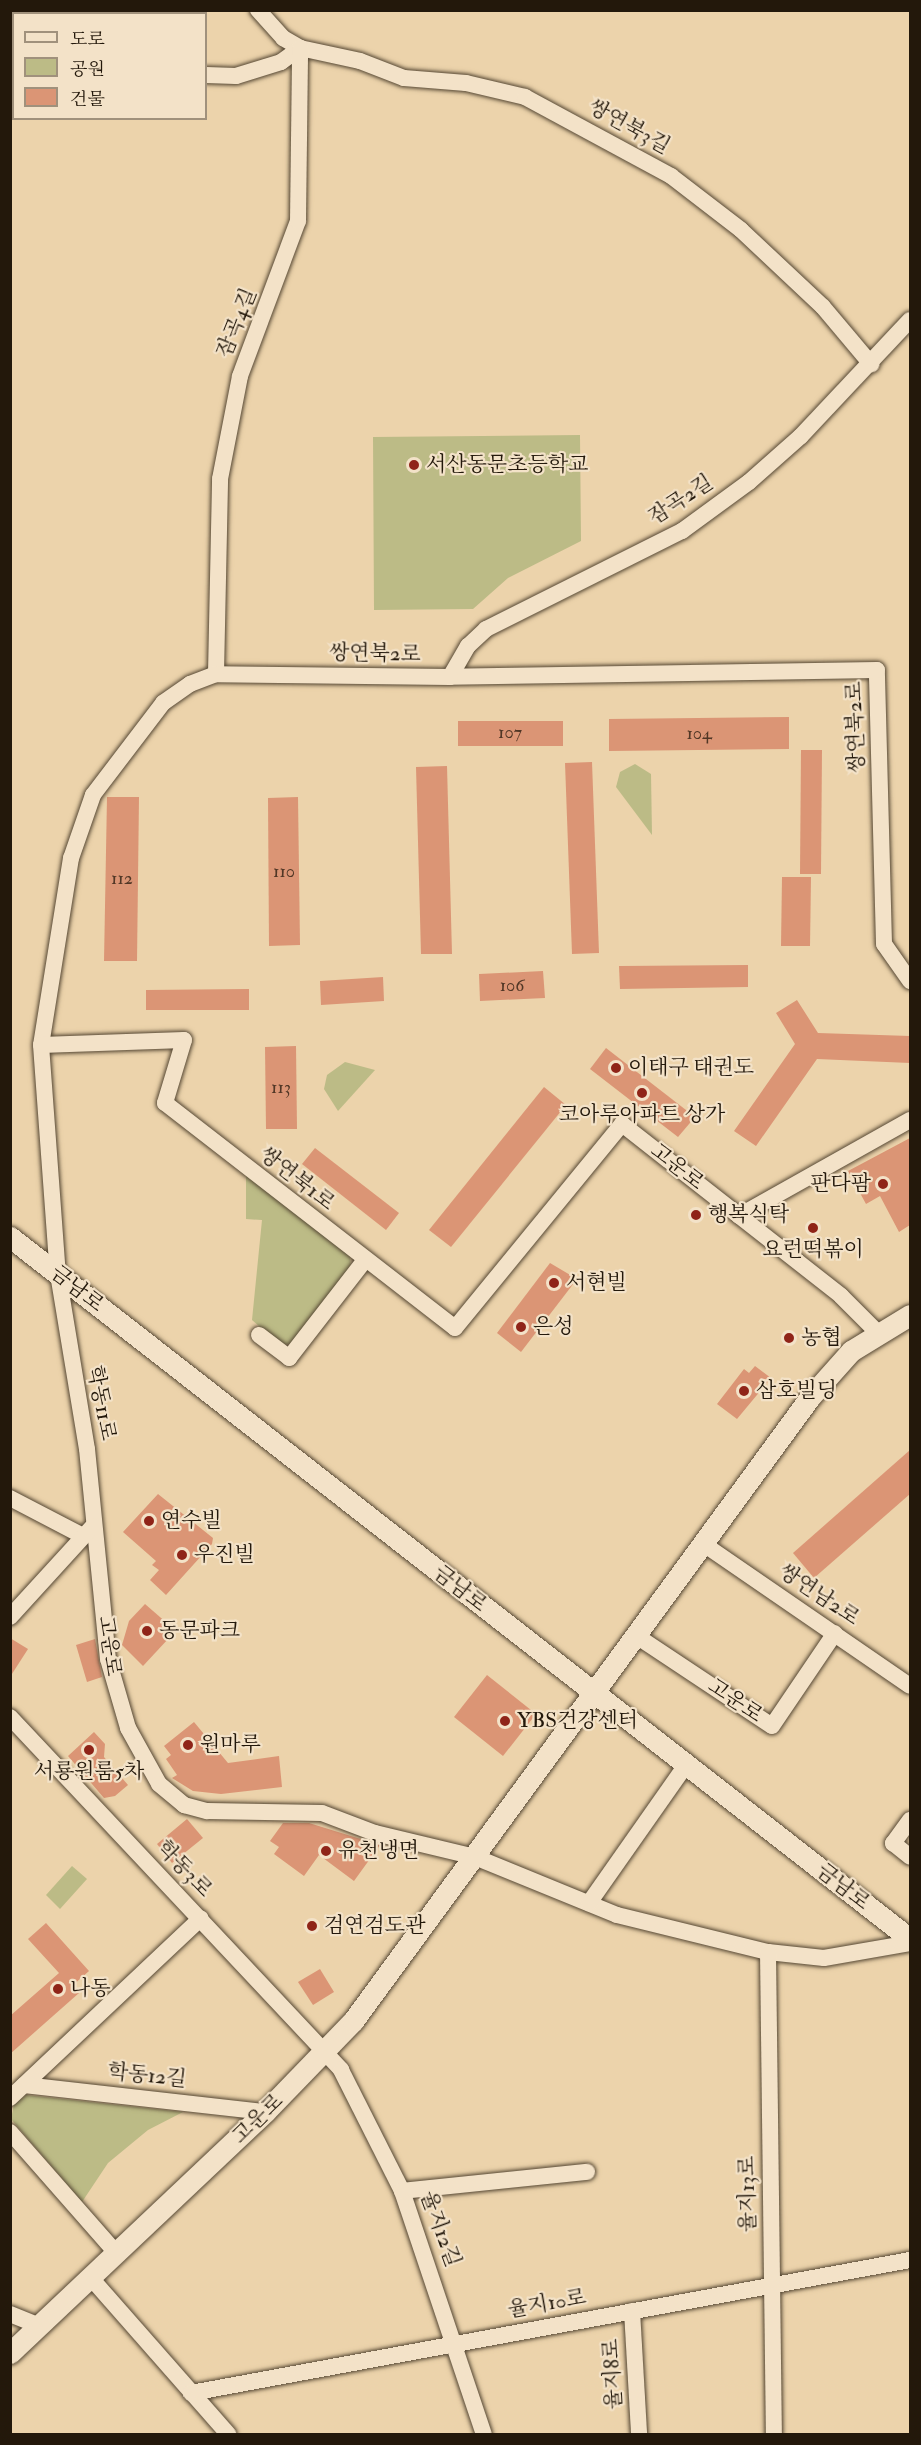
<!DOCTYPE html>
<html>
<head>
<meta charset="utf-8">
<style>
  body { margin:0 }
  #map { position:relative; width:921px; height:2445px; overflow:hidden; background:#ecd3ab; font-family:"IM FELL Double Pica","Noto Serif KR",serif }
  div>[style] { position:absolute }
  .green>* { inset:0; background:#bcbb86 }
  .building>* { inset:0; background:#db9575 }
  .roads { filter:drop-shadow(0 0 2px #554733) drop-shadow(0 0 2px #554733) }
  .minor>* { height:16px; margin:-8px; padding:0 8px; transform-origin:8px; border-radius:8px; background:#f3e2c8 }
  .tertiary>* { height:21px; margin:-10.5px; padding:0 10.5px; transform-origin:10.5px; border-radius:10.5px; background:#f3e2c8 }
  .dots>* { width:16px; height:16px; translate:-50% -50%; box-sizing:border-box; border:3px solid #f3e2c8; border-radius:50% }
  span { translate:-50% -50%; white-space:nowrap; text-align:center; line-height:1.15; -webkit-text-stroke:4.5px #f3e2c8; paint-order:stroke }
  .number-label { font-size:18px; color:#513726 }
  .number-label span { -webkit-text-stroke-width:0 }
  .street-label { font-size:21px; color:#23180b }
  .poi-label { font-size:21px; color:#23180b }
  .left { translate:0 -50%; text-align:left }
  .right { translate:-100% -50%; text-align:right }
  .frame { position:absolute; inset:0; border:12px solid #23180b; pointer-events:none }
  .legend { position:absolute; left:12px; top:12px; width:195px; height:108px; box-sizing:border-box; background:#f3e2c8; border:2px solid #a0917c; margin:0; padding:8px 10px; list-style:none; font-size:18px; color:#23180b }
  .legend li { display:flex; align-items:center; gap:12px; height:30px }
  .legend b { width:30px; border:2px solid #a0917c }
</style>
</head>
<body>
<div id="map">
  <div class="green">
    <i style="clip-path:polygon(580px 435px,581px 541px,508px 578px,473px 609px,374px 610px,373px 437px)"></i>
    <i style="clip-path:polygon(635px 764px,651px 774px,652px 835px,616px 787px,620px 772px)"></i>
    <i style="clip-path:polygon(345px 1062px,375px 1070px,338px 1111px,324px 1089px,327px 1075px)"></i>
    <i style="clip-path:polygon(246px 1174px,350px 1256px,351px 1269px,293px 1343px,281px 1345px,252px 1320px,262px 1220px,246px 1219px)"></i>
    <i style="clip-path:polygon(72px 1866px,87px 1879px,60px 1909px,46px 1895px)"></i>
    <i style="clip-path:polygon(26px 2095px,183px 2112px,148px 2130px,108px 2163px,82px 2202px,11px 2119px,14px 2104px)"></i>
  </div>
  <div class="building">
    <i style="clip-path:polygon(789px 717px,789px 749px,609px 751px,609px 719px)"></i>
    <i style="clip-path:polygon(458px 721px,563px 721px,563px 746px,458px 746px)"></i>
    <i style="clip-path:polygon(801px 750px,822px 750px,821px 874px,800px 874px)"></i>
    <i style="clip-path:polygon(592px 762px,599px 953px,572px 954px,565px 763px)"></i>
    <i style="clip-path:polygon(447px 766px,452px 954px,421px 954px,416px 767px)"></i>
    <i style="clip-path:polygon(107px 797px,139px 797px,137px 961px,104px 961px)"></i>
    <i style="clip-path:polygon(298px 797px,300px 945px,269px 946px,268px 798px)"></i>
    <i style="clip-path:polygon(782px 877px,811px 877px,810px 946px,781px 946px)"></i>
    <i style="clip-path:polygon(748px 965px,748px 987px,620px 989px,619px 966px)"></i>
    <i style="clip-path:polygon(543px 971px,545px 998px,480px 1001px,479px 974px)"></i>
    <i style="clip-path:polygon(383px 977px,384px 1001px,321px 1005px,320px 981px)"></i>
    <i style="clip-path:polygon(249px 989px,249px 1010px,146px 1010px,146px 990px)"></i>
    <i style="clip-path:polygon(797px 1000px,818px 1033px,910px 1036px,910px 1063px,817px 1059px,756px 1146px,734px 1131px,795px 1044px,776px 1013px)"></i>
    <i style="clip-path:polygon(296px 1046px,297px 1129px,266px 1129px,265px 1047px)"></i>
    <i style="clip-path:polygon(606px 1048px,695px 1117px,678px 1137px,590px 1069px)"></i>
    <i style="clip-path:polygon(544px 1087px,566px 1105px,451px 1247px,429px 1230px)"></i>
    <i style="clip-path:polygon(910px 1138px,910px 1225px,899px 1232px,880px 1196px,866px 1204px,848px 1171px)"></i>
    <i style="clip-path:polygon(315px 1148px,399px 1213px,386px 1230px,302px 1164px)"></i>
    <i style="clip-path:polygon(550px 1263px,577px 1279px,521px 1352px,497px 1333px)"></i>
    <i style="clip-path:polygon(755px 1366px,771px 1378px,737px 1419px,717px 1404px,744px 1369px,749px 1373px)"></i>
    <i style="clip-path:polygon(910px 1450px,910px 1494px,814px 1578px,793px 1553px)"></i>
    <i style="clip-path:polygon(158px 1494px,213px 1538px,212px 1544px,166px 1595px,150px 1580px,159px 1570px,152px 1565px,156px 1561px,123px 1532px)"></i>
    <i style="clip-path:polygon(145px 1604px,168px 1624px,169px 1638px,143px 1666px,122px 1645px,129px 1621px)"></i>
    <i style="clip-path:polygon(10px 1638px,28px 1649px,10px 1677px)"></i>
    <i style="clip-path:polygon(95px 1639px,102px 1677px,87px 1682px,76px 1645px)"></i>
    <i style="clip-path:polygon(487px 1675px,536px 1714px,503px 1756px,454px 1717px)"></i>
    <i style="clip-path:polygon(194px 1722px,228px 1763px,279px 1756px,282px 1787px,221px 1794px,193px 1791px,172px 1778px,177px 1775px,166px 1759px,171px 1755px,164px 1746px)"></i>
    <i style="clip-path:polygon(94px 1732px,105px 1744px,104px 1757px,128px 1785px,115px 1796px,104px 1798px,68px 1756px)"></i>
    <i style="clip-path:polygon(187px 1819px,203px 1838px,172px 1863px,157px 1844px)"></i>
    <i style="clip-path:polygon(283px 1823px,309px 1823px,380px 1845px,354px 1881px,319px 1855px,304px 1876px,274px 1854px,279px 1847px,270px 1841px)"></i>
    <i style="clip-path:polygon(46px 1923px,89px 1971px,72px 1986px,79px 1993px,10px 2054px,10px 2016px,59px 1973px,28px 1939px)"></i>
    <i style="clip-path:polygon(320px 1969px,334px 1992px,313px 2005px,298px 1982px)"></i>
  </div>
  <div class="roads">
    <div class="minor">
      <i style="left:258px;top:10px;width:38px;rotate:48deg"></i>
      <i style="left:283px;top:38px;width:20px;rotate:30deg"></i>
      <i style="left:300px;top:48px;width:61px;rotate:12.2deg"></i>
      <i style="left:360px;top:61px;width:47px;rotate:21.1deg"></i>
      <i style="left:404px;top:78px;width:62px;rotate:4.6deg"></i>
      <i style="left:466px;top:83px;width:61px;rotate:13.3deg"></i>
      <i style="left:525px;top:97px;width:166px;rotate:28.4deg"></i>
      <i style="left:671px;top:176px;width:88px;rotate:37.6deg"></i>
      <i style="left:741px;top:230px;width:112px;rotate:43.2deg"></i>
      <i style="left:823px;top:307px;width:75px;rotate:49.9deg"></i>
      <i style="left:206px;top:75px;width:30px;rotate:2deg"></i>
      <i style="left:236px;top:76px;width:47px;rotate:-17.3deg"></i>
      <i style="left:281px;top:62px;width:24px;rotate:-36deg"></i>
      <i style="left:10px;top:85px;width:4px;rotate:-27deg"></i>
      <i style="left:216px;top:674px;width:195px;rotate:-88.8deg"></i>
      <i style="left:220px;top:479px;width:105px;rotate:-79deg"></i>
      <i style="left:240px;top:376px;width:165px;rotate:-69.5deg"></i>
      <i style="left:298px;top:221px;width:173px;rotate:-89.3deg"></i>
      <i style="left:450px;top:677px;width:36px;rotate:-60deg"></i>
      <i style="left:468px;top:646px;width:25px;rotate:-43deg"></i>
      <i style="left:486px;top:629px;width:219px;rotate:-26.6deg"></i>
      <i style="left:682px;top:531px;width:83px;rotate:-36.2deg"></i>
      <i style="left:749px;top:482px;width:69px;rotate:-41.5deg"></i>
      <i style="left:801px;top:436px;width:159px;rotate:-46.8deg"></i>
      <i style="left:910px;top:981px;width:45px;rotate:-125.1deg"></i>
      <i style="left:884px;top:944px;width:274px;rotate:-91.5deg"></i>
      <i style="left:877px;top:670px;width:427px;rotate:179.1deg"></i>
      <i style="left:450px;top:677px;width:234px;rotate:-179.3deg"></i>
      <i style="left:216px;top:674px;width:28px;rotate:159deg"></i>
      <i style="left:190px;top:684px;width:33px;rotate:145deg"></i>
      <i style="left:163px;top:703px;width:116px;rotate:127.3deg"></i>
      <i style="left:93px;top:795px;width:67px;rotate:109.2deg"></i>
      <i style="left:71px;top:858px;width:189px;rotate:99.1deg"></i>
      <i style="left:41px;top:1045px;width:230px;rotate:85.8deg"></i>
      <i style="left:58px;top:1274px;width:177px;rotate:80.6deg"></i>
      <i style="left:87px;top:1449px;width:211px;rotate:84.3deg"></i>
      <i style="left:108px;top:1659px;width:72px;rotate:73.8deg"></i>
      <i style="left:128px;top:1728px;width:64px;rotate:61deg"></i>
      <i style="left:159px;top:1784px;width:33px;rotate:40deg"></i>
      <i style="left:184px;top:1805px;width:24px;rotate:15deg"></i>
      <i style="left:207px;top:1811px;width:115px;rotate:1deg"></i>
      <i style="left:322px;top:1813px;width:57px;rotate:20.7deg"></i>
      <i style="left:375px;top:1833px;width:103px;rotate:13.5deg"></i>
      <i style="left:475px;top:1857px;width:153px;rotate:22.2deg"></i>
      <i style="left:617px;top:1915px;width:155px;rotate:13.8deg"></i>
      <i style="left:768px;top:1952px;width:56px;rotate:6.1deg"></i>
      <i style="left:824px;top:1958px;width:87px;rotate:-9.9deg"></i>
      <i style="left:41px;top:1045px;width:143px;rotate:-2deg"></i>
      <i style="left:184px;top:1040px;width:66px;rotate:106.8deg"></i>
      <i style="left:165px;top:1103px;width:367px;rotate:37.8deg"></i>
      <i style="left:455px;top:1328px;width:264px;rotate:-50.7deg"></i>
      <i style="left:622px;top:1124px;width:278px;rotate:38.1deg"></i>
      <i style="left:841px;top:1296px;width:52px;rotate:45deg"></i>
      <i style="left:739px;top:1216px;width:196px;rotate:-29.3deg"></i>
      <i style="left:259px;top:1335px;width:38px;rotate:37deg"></i>
      <i style="left:289px;top:1358px;width:124px;rotate:-52.2deg"></i>
      <i style="left:10px;top:1498px;width:82px;rotate:27.5deg"></i>
      <i style="left:702px;top:1543px;width:252px;rotate:34.5deg"></i>
      <i style="left:10px;top:1617px;width:123px;rotate:-47.6deg"></i>
      <i style="left:635px;top:1635px;width:164px;rotate:33.6deg"></i>
      <i style="left:772px;top:1726px;width:112px;rotate:-55.9deg"></i>
      <i style="left:10px;top:1717px;width:484px;rotate:46.8deg"></i>
      <i style="left:341px;top:2070px;width:136px;rotate:63.2deg"></i>
      <i style="left:402px;top:2191px;width:256px;rotate:71.4deg"></i>
      <i style="left:910px;top:1820px;width:29px;rotate:126deg"></i>
      <i style="left:893px;top:1843px;width:22px;rotate:39deg"></i>
      <i style="left:589px;top:1903px;width:169px;rotate:-54.9deg"></i>
      <i style="left:768px;top:1952px;width:482px;rotate:89.3deg"></i>
      <i style="left:24px;top:2085px;width:243px;rotate:6.4deg"></i>
      <i style="left:10px;top:2098px;width:262px;rotate:-43.3deg"></i>
      <i style="left:10px;top:2132px;width:162px;rotate:48.7deg"></i>
      <i style="left:402px;top:2191px;width:186px;rotate:-5.9deg"></i>
      <i style="left:91px;top:2278px;width:208px;rotate:48.7deg"></i>
      <i style="left:632px;top:2311px;width:123px;rotate:86.7deg"></i>
      <i style="left:10px;top:2314px;width:32px;rotate:22deg"></i>
      <i style="left:191px;top:2393px;width:731px;rotate:-10.48deg"></i>
    </div>
    <div class="tertiary">
      <i style="left:10px;top:1237px;width:1141px;rotate:37.95deg"></i>
      <i style="left:10px;top:2353px;width:351px;rotate:-43.4deg"></i>
      <i style="left:265px;top:2112px;width:127px;rotate:-46deg"></i>
      <i style="left:353px;top:2021px;width:773px;rotate:-53.78deg"></i>
      <i style="left:810px;top:1397px;width:62px;rotate:-48.3deg"></i>
      <i style="left:851px;top:1351px;width:69px;rotate:-31.4deg"></i>
    </div>
  </div>
  <div class="dots">
    <i style="left:414px;top:465px;background:#8f2418"></i>
    <i style="left:616px;top:1068px;background:#8f2418"></i>
    <i style="left:642px;top:1093px;background:#8f2418"></i>
    <i style="left:883px;top:1184px;background:#8f2418"></i>
    <i style="left:696px;top:1215px;background:#8f2418"></i>
    <i style="left:813px;top:1228px;background:#8f2418"></i>
    <i style="left:554px;top:1283px;background:#8f2418"></i>
    <i style="left:521px;top:1327px;background:#8f2418"></i>
    <i style="left:789px;top:1338px;background:#8f2418"></i>
    <i style="left:744px;top:1391px;background:#8f2418"></i>
    <i style="left:149px;top:1521px;background:#8f2418"></i>
    <i style="left:182px;top:1555px;background:#8f2418"></i>
    <i style="left:147px;top:1631px;background:#8f2418"></i>
    <i style="left:505px;top:1721px;background:#8f2418"></i>
    <i style="left:188px;top:1745px;background:#8f2418"></i>
    <i style="left:89px;top:1750px;background:#8f2418"></i>
    <i style="left:326px;top:1851px;background:#8f2418"></i>
    <i style="left:312px;top:1926px;background:#8f2418"></i>
    <i style="left:58px;top:1989px;background:#8f2418"></i>
  </div>
  <div class="number-label">
    <span style="left:510px;top:733px">107</span>
    <span style="left:699px;top:734px">104</span>
    <span style="left:284px;top:872px">110</span>
    <span style="left:122px;top:879px">112</span>
    <span style="left:512px;top:986px">106</span>
    <span style="left:281px;top:1088px">113</span>
  </div>
  <div class="street-label">
    <span style="left:629px;top:127px;rotate:29deg">쌍연북3길</span>
    <span style="left:237px;top:323px;rotate:-68deg">잠곡4길</span>
    <span style="left:681px;top:500px;rotate:-33deg">잠곡2길</span>
    <span style="left:375px;top:654px;rotate:1deg">쌍연북2로</span>
    <span style="left:856px;top:727px;rotate:-92deg">쌍연북2로</span>
    <span style="left:677px;top:1167px;rotate:38deg">고운로</span>
    <span style="left:297px;top:1179px;rotate:38deg">쌍연북1로</span>
    <span style="left:77px;top:1289px;rotate:38deg">금남로</span>
    <span style="left:101px;top:1403px;rotate:79deg">학동11로</span>
    <span style="left:460px;top:1589px;rotate:38deg">금남로</span>
    <span style="left:819px;top:1595px;rotate:34deg">쌍연남2로</span>
    <span style="left:109px;top:1646px;rotate:82deg">고운로</span>
    <span style="left:735px;top:1701px;rotate:34deg">고운로</span>
    <span style="left:184px;top:1869px;rotate:46deg">학동3로</span>
    <span style="left:843px;top:1887px;rotate:38deg">금남로</span>
    <span style="left:147px;top:2076px;rotate:6deg">학동12길</span>
    <span style="left:258px;top:2119px;rotate:-44deg">고운로</span>
    <span style="left:748px;top:2194px;rotate:-91deg">율지13로</span>
    <span style="left:440px;top:2229px;rotate:70deg">율지12길</span>
    <span style="left:547px;top:2304px;rotate:-10deg">율지10로</span>
    <span style="left:613px;top:2374px;rotate:-93deg">율지8로</span>
  </div>
  <div class="poi-label">
    <span class="left" style="left:426px;top:465px">서산동문초등학교</span>
    <span class="left" style="left:628px;top:1068px">이태구 태권도</span>
    <span style="left:642px;top:1115px">코아루아파트 상가</span>
    <span class="right" style="left:871px;top:1184px">판다팜</span>
    <span class="left" style="left:708px;top:1215px">행복식탁</span>
    <span style="left:813px;top:1250px">요런떡볶이</span>
    <span class="left" style="left:566px;top:1283px">서현빌</span>
    <span class="left" style="left:533px;top:1327px">은성</span>
    <span class="left" style="left:801px;top:1338px">농협</span>
    <span class="left" style="left:756px;top:1391px">삼호빌딩</span>
    <span class="left" style="left:161px;top:1521px">연수빌</span>
    <span class="left" style="left:194px;top:1555px">우진빌</span>
    <span class="left" style="left:159px;top:1631px">동문파크</span>
    <span class="left" style="left:517px;top:1721px">YBS건강센터</span>
    <span class="left" style="left:200px;top:1745px">원마루</span>
    <span style="left:89px;top:1772px">서룡원룸5차</span>
    <span class="left" style="left:338px;top:1851px">유천냉면</span>
    <span class="left" style="left:324px;top:1926px">검연검도관</span>
    <span class="left" style="left:70px;top:1989px">나동</span>
  </div>
  <div class="frame"></div>
  <ul class="legend">
  <li><b style="height:8px;background:#f3e2c8"></b>도로</li>
  <li><b style="height:16px;background:#bcbb86"></b>공원</li>
  <li><b style="height:16px;background:#db9575"></b>건물</li>
  </ul>
</div>
</body>
</html>
